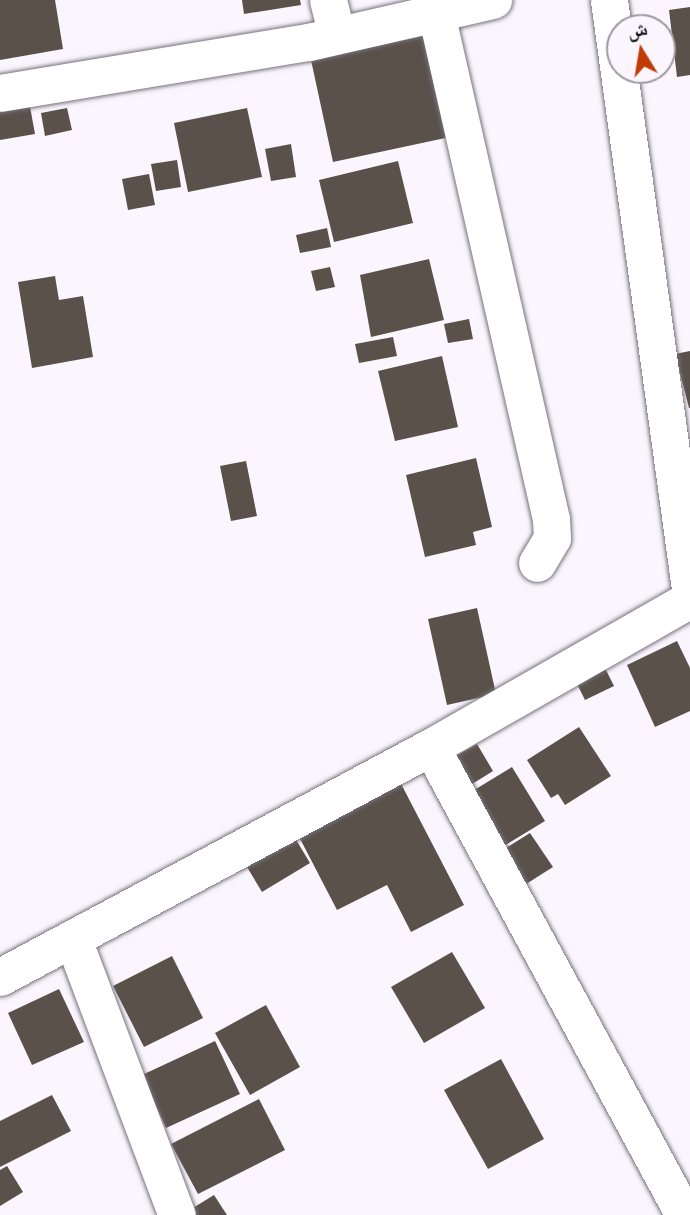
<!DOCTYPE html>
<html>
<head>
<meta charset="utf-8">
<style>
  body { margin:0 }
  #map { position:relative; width:690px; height:1215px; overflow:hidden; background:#fbf6fe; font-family:Roboto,"Noto Naskh Arabic",sans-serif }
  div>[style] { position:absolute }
  .building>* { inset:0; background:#5a514b }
  .roads { filter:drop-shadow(0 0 2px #77717b) drop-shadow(0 0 2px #77717b) }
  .minor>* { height:37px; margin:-18.5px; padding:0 18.5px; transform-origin:18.5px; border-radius:18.5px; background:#fff }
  span { translate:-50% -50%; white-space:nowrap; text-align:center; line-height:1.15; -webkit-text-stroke:7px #fbf6fe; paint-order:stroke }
  .north { position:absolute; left:606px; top:14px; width:70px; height:70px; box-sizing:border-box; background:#fbf6fe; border:2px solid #9e9aa0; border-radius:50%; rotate:349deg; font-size:19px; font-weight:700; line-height:28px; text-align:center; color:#121014 }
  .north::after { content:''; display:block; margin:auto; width:24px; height:32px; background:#c33b04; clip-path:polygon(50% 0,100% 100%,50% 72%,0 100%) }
</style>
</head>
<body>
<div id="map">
  <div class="building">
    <i style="clip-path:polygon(0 0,55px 0,63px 49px,0 60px)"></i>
    <i style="clip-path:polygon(242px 0,300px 0,301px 5px,244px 14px)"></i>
    <i style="clip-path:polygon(690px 7px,690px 75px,677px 77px,669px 10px)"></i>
    <i style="clip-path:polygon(428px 35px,450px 137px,333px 162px,311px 60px)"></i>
    <i style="clip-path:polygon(29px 101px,35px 134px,0 140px,0 107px)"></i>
    <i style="clip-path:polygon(67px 108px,72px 130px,45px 136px,41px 113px)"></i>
    <i style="clip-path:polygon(247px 108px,262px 177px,188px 192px,174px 123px)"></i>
    <i style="clip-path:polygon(291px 144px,296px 177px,271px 181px,265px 149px)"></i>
    <i style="clip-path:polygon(177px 160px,181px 187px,156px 191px,151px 164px)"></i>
    <i style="clip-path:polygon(398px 161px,413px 223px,334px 242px,319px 180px)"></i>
    <i style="clip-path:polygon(149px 174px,155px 205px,128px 210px,122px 179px)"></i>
    <i style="clip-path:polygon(327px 228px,331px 247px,300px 253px,296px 235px)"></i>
    <i style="clip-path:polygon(429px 259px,444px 320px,371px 337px,360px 275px)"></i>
    <i style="clip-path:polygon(330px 267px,335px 287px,316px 291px,311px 271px)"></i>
    <i style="clip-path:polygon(55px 276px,59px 300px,83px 296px,93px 357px,32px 368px,18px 282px)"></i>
    <i style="clip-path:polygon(469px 319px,473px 339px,448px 343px,444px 324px)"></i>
    <i style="clip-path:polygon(393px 337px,397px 356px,359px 363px,355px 344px)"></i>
    <i style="clip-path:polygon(690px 351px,690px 408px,689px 408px,675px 354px)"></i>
    <i style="clip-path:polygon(442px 356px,458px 427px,395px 441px,378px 371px)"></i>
    <i style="clip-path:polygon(476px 458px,492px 527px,473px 532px,476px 545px,425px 557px,406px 475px)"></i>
    <i style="clip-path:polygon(246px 461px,257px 516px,231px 521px,220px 466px)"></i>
    <i style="clip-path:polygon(477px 608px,496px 694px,447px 705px,428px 619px)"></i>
    <i style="clip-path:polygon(677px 641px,690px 668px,690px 711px,655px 727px,627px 665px)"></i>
    <i style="clip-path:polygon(604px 666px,614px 686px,585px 700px,575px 680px)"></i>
    <i style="clip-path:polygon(579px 727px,611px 776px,565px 805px,558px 794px,551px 798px,527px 760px)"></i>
    <i style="clip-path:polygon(477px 744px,493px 771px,469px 786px,452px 758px)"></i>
    <i style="clip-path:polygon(512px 767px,545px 821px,504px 846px,471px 792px)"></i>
    <i style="clip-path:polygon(397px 776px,464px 905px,411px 932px,387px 885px,337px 910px,295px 829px)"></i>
    <i style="clip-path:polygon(292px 833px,310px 863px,262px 892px,244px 862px)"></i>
    <i style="clip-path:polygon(530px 833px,553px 867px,523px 886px,501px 851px)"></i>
    <i style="clip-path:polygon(452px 952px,485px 1008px,424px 1043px,391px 987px)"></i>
    <i style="clip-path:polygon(172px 956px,203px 1018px,144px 1047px,113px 986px)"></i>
    <i style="clip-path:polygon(59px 989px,84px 1042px,32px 1065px,8px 1013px)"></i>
    <i style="clip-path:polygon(266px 1005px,300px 1067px,250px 1095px,215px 1033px)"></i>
    <i style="clip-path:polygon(215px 1041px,240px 1094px,166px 1128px,142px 1075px)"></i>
    <i style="clip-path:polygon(501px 1059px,544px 1139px,488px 1169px,444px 1090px)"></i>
    <i style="clip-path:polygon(52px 1095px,71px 1131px,0 1167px,0 1121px)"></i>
    <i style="clip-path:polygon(259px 1099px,285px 1150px,198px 1194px,171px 1144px)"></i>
    <i style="clip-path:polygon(7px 1166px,23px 1192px,0 1206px,0 1170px)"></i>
    <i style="clip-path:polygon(214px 1195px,227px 1215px,190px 1215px,188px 1211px)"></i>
  </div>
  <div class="roads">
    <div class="minor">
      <i style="left:328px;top:0;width:36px;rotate:76deg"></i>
      <i style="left:609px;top:0;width:595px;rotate:82.17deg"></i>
      <i style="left:436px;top:13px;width:519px;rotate:77.2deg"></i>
      <i style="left:551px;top:519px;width:19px;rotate:87deg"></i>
      <i style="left:552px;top:538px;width:29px;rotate:121deg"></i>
      <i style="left:0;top:93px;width:313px;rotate:-9.4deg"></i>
      <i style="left:309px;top:42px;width:189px;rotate:-12.9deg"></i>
      <i style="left:431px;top:747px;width:532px;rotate:61.6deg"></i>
      <i style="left:73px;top:939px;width:295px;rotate:69.4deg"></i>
      <i style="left:0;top:977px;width:489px;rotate:-28.1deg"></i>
      <i style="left:431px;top:747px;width:298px;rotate:-29.7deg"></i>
    </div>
  </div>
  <div class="north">ش</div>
</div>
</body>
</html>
